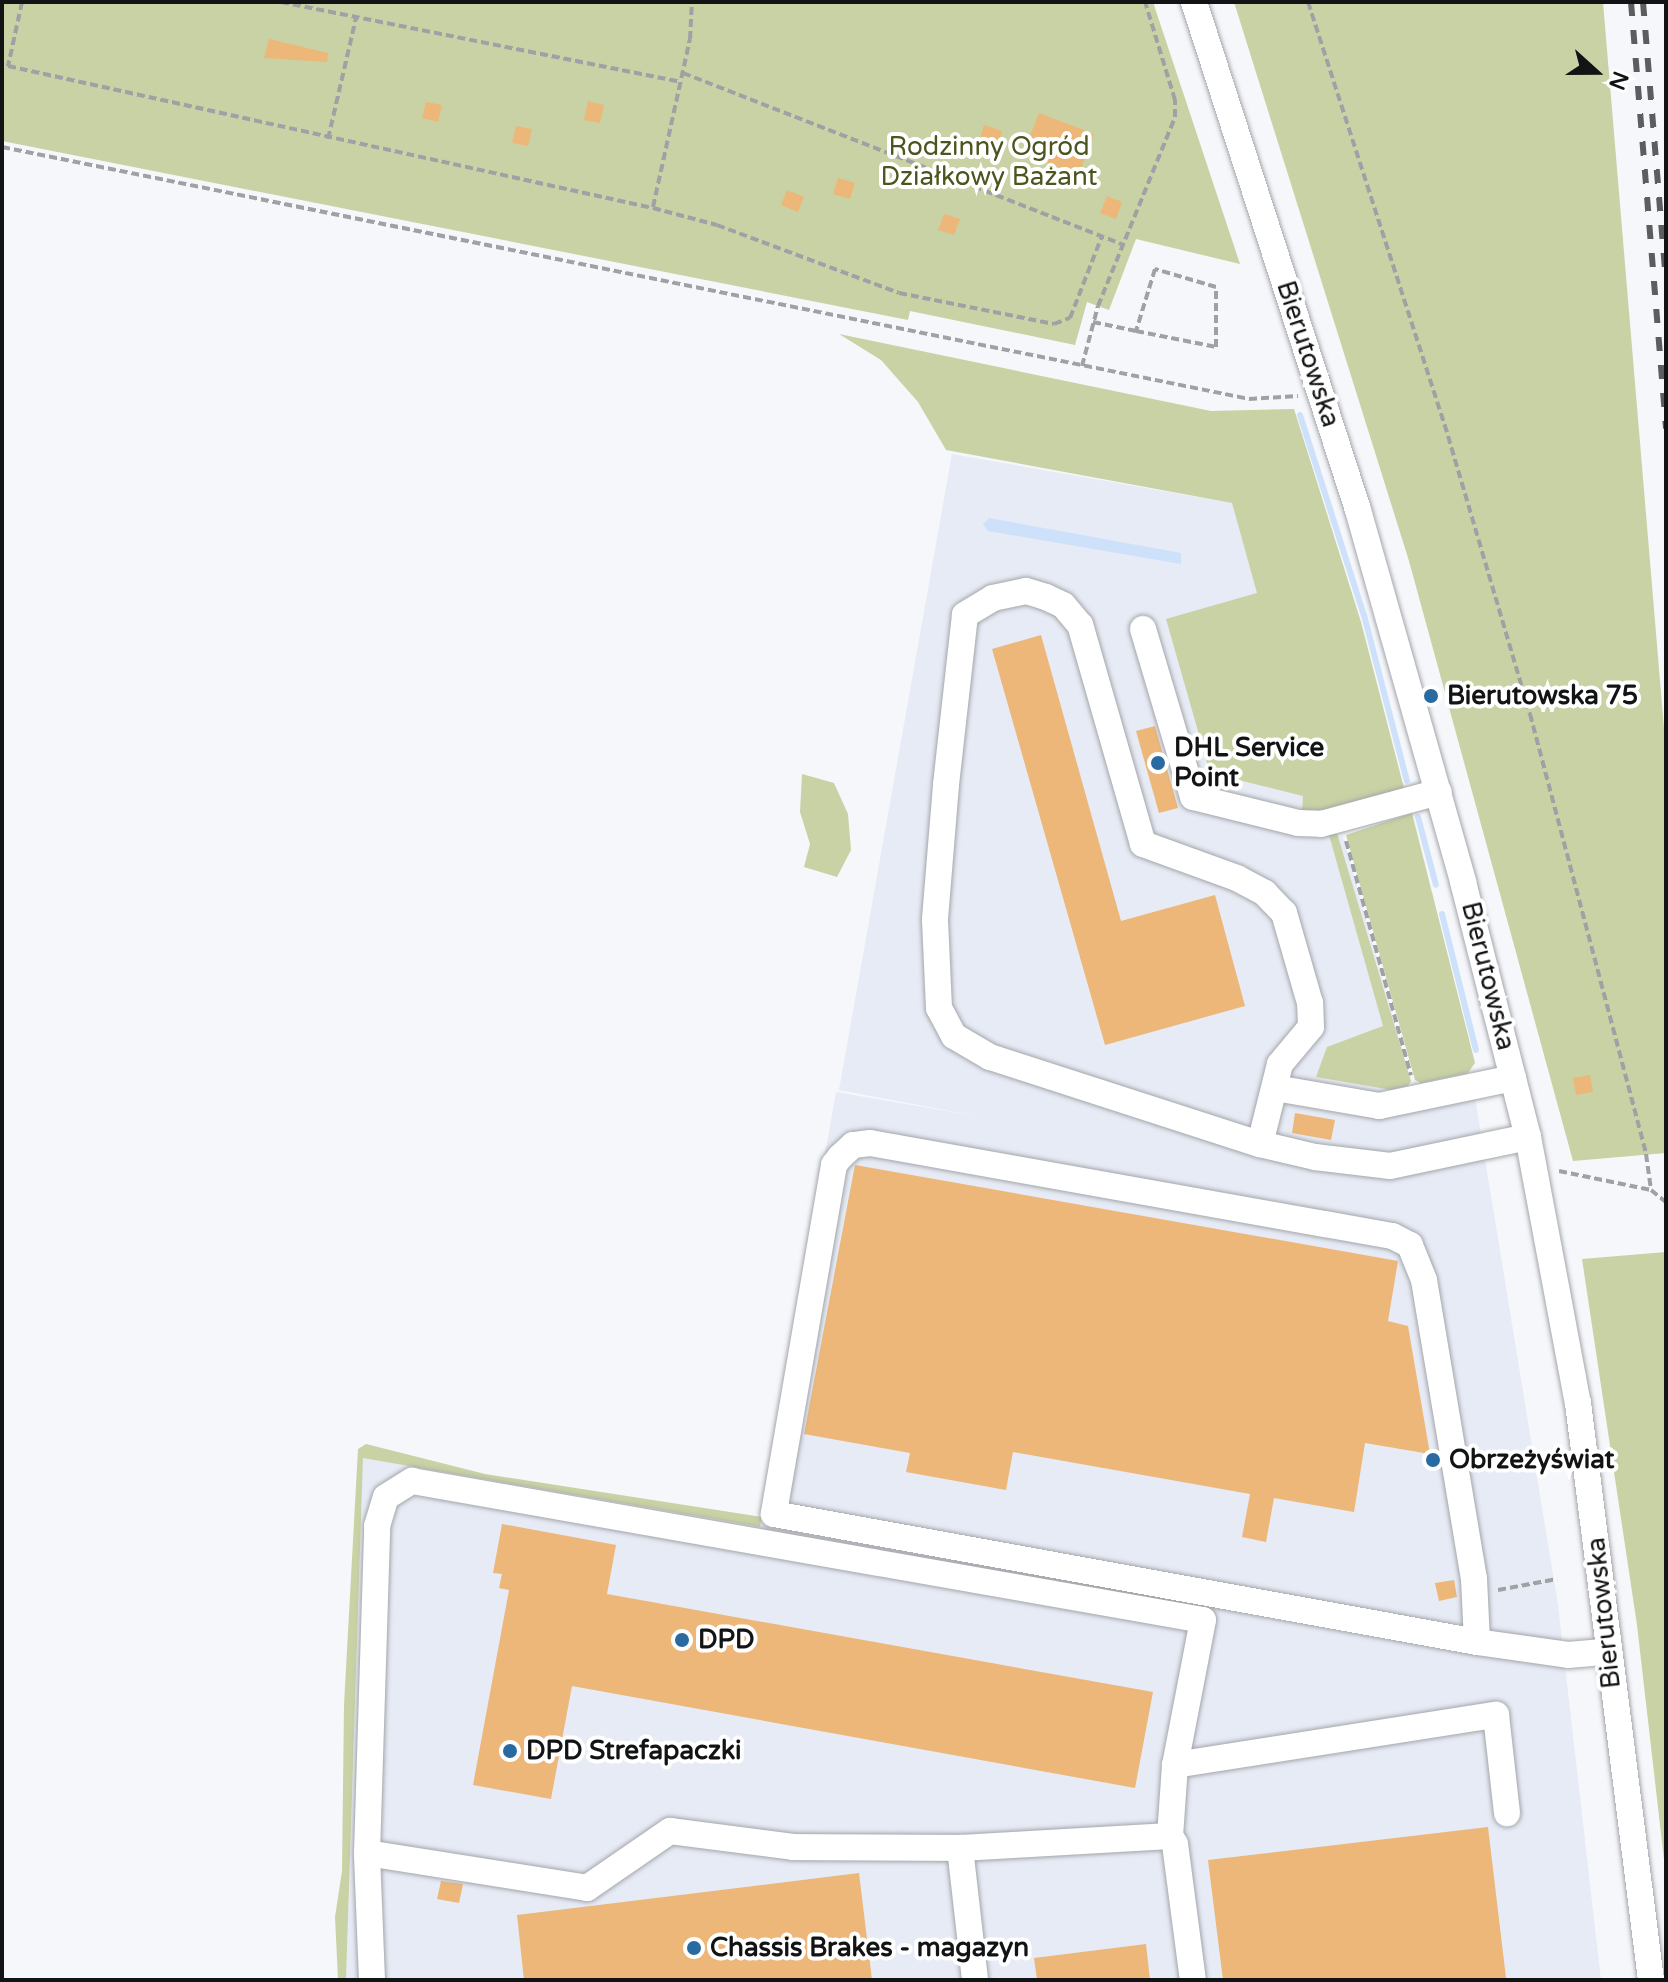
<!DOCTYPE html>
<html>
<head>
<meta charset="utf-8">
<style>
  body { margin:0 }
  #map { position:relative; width:1668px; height:1982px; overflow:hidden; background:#f5f7fb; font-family:"Varela Round",sans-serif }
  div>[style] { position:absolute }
  .built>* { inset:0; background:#e6ebf5 }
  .green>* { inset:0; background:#c8d2a4 }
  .water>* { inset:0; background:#cee1fa }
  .stream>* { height:6px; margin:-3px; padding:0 3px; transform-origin:3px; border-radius:3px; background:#cee1fa }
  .building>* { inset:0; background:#ecb779 }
  .path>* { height:4px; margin-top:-2px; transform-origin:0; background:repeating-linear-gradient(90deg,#9fa1a4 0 8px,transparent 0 12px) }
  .roads { filter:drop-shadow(0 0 2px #a4a6aa) drop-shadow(0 0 2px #a4a6aa) }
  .minor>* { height:26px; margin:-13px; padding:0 13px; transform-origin:13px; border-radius:13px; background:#fff }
  .rail>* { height:6px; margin-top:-3px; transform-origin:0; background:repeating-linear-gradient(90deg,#5c5d5f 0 14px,transparent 0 28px) }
  .dots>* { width:22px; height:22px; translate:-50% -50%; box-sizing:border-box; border:4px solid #fff; border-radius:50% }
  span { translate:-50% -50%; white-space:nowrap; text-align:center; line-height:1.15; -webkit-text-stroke:8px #fff; paint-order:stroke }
  .park-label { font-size:26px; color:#4c551e }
  .street-label { font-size:26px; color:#121314 }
  .poi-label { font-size:26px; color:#121314; font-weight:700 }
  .left { translate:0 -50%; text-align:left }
  .frame { position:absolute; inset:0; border:4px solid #121314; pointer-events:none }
  .north { position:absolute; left:1556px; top:32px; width:80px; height:80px; -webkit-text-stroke:6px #fff; paint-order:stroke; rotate:111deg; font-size:22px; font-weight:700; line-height:32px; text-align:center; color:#121314 }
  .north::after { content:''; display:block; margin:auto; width:28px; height:36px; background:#121314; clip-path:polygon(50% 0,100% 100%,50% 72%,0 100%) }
</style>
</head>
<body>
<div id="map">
  <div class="built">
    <i style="clip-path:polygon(952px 454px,1232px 503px,1329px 835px,1343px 837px,1407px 1068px,1363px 1080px,1401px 1088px,1468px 1073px,1475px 1098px,1558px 1605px,1601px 1980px,346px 1980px,363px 1457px,760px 1527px,836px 1092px,982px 1117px,839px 1090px)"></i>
  </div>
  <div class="green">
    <i style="clip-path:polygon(2px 2px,1153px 2px,1240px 264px,1136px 239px,1109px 310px,1087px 302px,1075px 345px,910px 311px,908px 320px,2px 141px)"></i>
    <i style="clip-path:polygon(1234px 2px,1603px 2px,1666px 752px,1666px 1153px,1573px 1161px,1409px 561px)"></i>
    <i style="clip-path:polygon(839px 334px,1211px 411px,1294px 409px,1361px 622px,1404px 788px,1319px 812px,1302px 812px,1303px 796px,1210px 773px,1166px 619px,1257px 593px,1232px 503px,946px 450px,918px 402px,881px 360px)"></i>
    <i style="clip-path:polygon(802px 774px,834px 783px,848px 814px,851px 850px,837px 877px,804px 867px,810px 844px,800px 812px)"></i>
    <i style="clip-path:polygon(1412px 813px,1475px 1063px,1468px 1073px,1421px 1083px,1415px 1080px,1346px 835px)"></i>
    <i style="clip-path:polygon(1337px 833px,1411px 1081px,1408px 1086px,1392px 1090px,1316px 1077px,1327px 1047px,1383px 1026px,1329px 835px)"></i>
    <i style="clip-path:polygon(1666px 1252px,1666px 1877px,1637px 1625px,1582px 1259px)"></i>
    <i style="clip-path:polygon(366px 1444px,485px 1474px,762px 1517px,760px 1527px,363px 1458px,346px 1980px,338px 1980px,335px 1917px,342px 1871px,344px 1705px,358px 1449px)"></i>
  </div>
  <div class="water">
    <i style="clip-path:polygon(989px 518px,1181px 553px,1181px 564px,988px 531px,983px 524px)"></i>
  </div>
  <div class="stream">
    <i style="left:1300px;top:415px;width:210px;rotate:72.3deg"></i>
    <i style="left:1364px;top:615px;width:171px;rotate:75.5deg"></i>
    <i style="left:1418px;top:817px;width:70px;rotate:75.2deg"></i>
    <i style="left:1442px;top:914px;width:140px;rotate:76deg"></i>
  </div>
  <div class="building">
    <i style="clip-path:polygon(269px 39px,328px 53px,327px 62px,264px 58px)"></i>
    <i style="clip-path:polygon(588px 101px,604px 105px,600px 123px,584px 120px)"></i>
    <i style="clip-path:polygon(426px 102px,442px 105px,438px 122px,422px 118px)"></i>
    <i style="clip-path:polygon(1039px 113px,1094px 134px,1079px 174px,1023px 154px)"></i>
    <i style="clip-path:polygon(984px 125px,1002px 131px,996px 151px,978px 145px)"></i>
    <i style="clip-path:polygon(516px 126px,532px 129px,528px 146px,512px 143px)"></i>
    <i style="clip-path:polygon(838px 178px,855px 183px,850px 199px,833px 194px)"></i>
    <i style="clip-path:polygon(787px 190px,804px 197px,798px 212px,781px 205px)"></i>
    <i style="clip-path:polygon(1107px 196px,1122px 202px,1116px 219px,1100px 213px)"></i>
    <i style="clip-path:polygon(944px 214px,960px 219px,954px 235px,938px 230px)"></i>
    <i style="clip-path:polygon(1041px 635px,1121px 921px,1215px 895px,1245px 1006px,1105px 1045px,992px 649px)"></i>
    <i style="clip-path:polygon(1155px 726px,1178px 808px,1159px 813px,1136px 731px)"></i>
    <i style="clip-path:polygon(1590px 1075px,1593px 1092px,1576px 1095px,1573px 1078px)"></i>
    <i style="clip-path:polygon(1295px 1113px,1335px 1120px,1331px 1140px,1292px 1133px)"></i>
    <i style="clip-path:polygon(855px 1165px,1398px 1261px,1388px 1321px,1408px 1326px,1430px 1454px,1365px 1443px,1354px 1512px,1274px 1498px,1266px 1542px,1242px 1537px,1250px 1494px,1013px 1452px,1006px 1490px,906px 1472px,910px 1453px,804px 1434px)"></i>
    <i style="clip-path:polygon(502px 1524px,616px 1545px,607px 1594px,1153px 1692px,1135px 1788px,572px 1686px,551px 1799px,473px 1785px,509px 1590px,499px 1588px,502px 1574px,493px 1573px)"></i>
    <i style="clip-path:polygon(1454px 1580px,1457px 1597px,1439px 1601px,1435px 1583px)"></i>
    <i style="clip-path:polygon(1488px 1827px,1506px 1978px,1223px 1980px,1208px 1860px)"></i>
    <i style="clip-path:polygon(859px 1873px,872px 1980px,524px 1980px,517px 1915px)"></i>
    <i style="clip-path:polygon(441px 1881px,463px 1884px,459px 1903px,437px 1899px)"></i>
    <i style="clip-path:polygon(1146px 1944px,1150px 1980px,1037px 1980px,1034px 1958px)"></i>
  </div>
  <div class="path">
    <i style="left:22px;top:2px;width:66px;rotate:102.3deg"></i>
    <i style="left:8px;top:66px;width:660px;rotate:12.42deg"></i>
    <i style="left:653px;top:208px;width:66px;rotate:14.9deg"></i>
    <i style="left:717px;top:225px;width:194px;rotate:20.5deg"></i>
    <i style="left:899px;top:293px;width:158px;rotate:11.3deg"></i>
    <i style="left:1054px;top:324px;width:17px;rotate:-21deg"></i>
    <i style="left:1070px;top:318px;width:88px;rotate:-68.7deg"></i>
    <i style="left:281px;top:2px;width:407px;rotate:11.3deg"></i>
    <i style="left:1308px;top:2px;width:456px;rotate:72.1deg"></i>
    <i style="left:1448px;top:436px;width:290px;rotate:73.6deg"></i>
    <i style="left:1530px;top:714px;width:455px;rotate:75.2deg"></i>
    <i style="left:1646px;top:1154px;width:36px;rotate:82deg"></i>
    <i style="left:683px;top:73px;width:473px;rotate:21.3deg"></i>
    <i style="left:328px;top:139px;width:124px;rotate:-77deg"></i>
    <i style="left:2px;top:147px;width:1272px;rotate:11.42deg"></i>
    <i style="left:1249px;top:399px;width:49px;rotate:-3.5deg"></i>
    <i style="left:653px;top:207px;width:172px;rotate:-77.6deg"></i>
    <i style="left:690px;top:39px;width:37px;rotate:-87deg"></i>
    <i style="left:1093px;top:322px;width:44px;rotate:11.8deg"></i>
    <i style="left:1136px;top:331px;width:82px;rotate:11.3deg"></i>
    <i style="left:1216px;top:347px;width:60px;rotate:-90deg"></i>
    <i style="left:1216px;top:287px;width:64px;rotate:-163.6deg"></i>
    <i style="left:1155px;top:269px;width:65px;rotate:107deg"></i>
    <i style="left:1082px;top:366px;width:62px;rotate:-75.1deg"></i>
    <i style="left:1098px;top:306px;width:204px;rotate:-67.8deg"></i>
    <i style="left:1175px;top:117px;width:17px;rotate:-90deg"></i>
    <i style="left:1175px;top:100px;width:102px;rotate:-107deg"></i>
    <i style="left:1346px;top:841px;width:243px;rotate:74.5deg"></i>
    <i style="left:1559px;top:1171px;width:94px;rotate:11.7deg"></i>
    <i style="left:1651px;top:1190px;width:19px;rotate:39deg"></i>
    <i style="left:1498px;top:1590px;width:60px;rotate:-10.6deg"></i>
  </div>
  <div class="roads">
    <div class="minor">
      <i style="left:1194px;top:2px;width:534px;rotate:72.11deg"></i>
      <i style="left:1358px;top:510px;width:387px;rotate:74.2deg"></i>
      <i style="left:1463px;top:882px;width:263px;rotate:75.7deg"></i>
      <i style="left:1528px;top:1137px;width:271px;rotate:79.4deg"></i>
      <i style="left:1578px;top:1403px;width:582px;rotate:82.79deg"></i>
      <i style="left:1143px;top:629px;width:175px;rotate:73.4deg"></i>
      <i style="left:1193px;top:797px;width:108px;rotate:13.9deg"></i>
      <i style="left:1298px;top:823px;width:23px;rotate:2deg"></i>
      <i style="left:1321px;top:824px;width:122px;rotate:-15.2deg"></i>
      <i style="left:1275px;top:1088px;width:106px;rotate:9.8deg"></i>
      <i style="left:1379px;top:1106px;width:137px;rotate:-11.8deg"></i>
      <i style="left:1260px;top:1144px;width:82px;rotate:-76deg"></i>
      <i style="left:1280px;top:1064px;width:48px;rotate:-50deg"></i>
      <i style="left:1311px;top:1027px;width:24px;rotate:-92deg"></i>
      <i style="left:1310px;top:1003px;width:94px;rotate:-106.1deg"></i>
      <i style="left:1284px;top:913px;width:28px;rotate:-134deg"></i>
      <i style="left:1265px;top:893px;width:32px;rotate:-152deg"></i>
      <i style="left:1237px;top:878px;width:100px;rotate:-160.1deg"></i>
      <i style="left:1143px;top:844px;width:228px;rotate:-106deg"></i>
      <i style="left:1080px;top:625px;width:26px;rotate:-130deg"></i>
      <i style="left:1063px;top:605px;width:19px;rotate:-155deg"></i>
      <i style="left:1046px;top:597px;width:21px;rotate:-163deg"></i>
      <i style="left:1026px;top:591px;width:34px;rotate:168deg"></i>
      <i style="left:993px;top:598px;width:33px;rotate:149deg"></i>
      <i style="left:965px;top:615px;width:171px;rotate:96.4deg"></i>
      <i style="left:946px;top:785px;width:135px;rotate:94.7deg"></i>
      <i style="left:935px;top:920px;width:88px;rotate:87.4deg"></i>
      <i style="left:939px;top:1008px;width:32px;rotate:62deg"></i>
      <i style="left:954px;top:1036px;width:42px;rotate:30.3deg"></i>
      <i style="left:990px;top:1057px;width:284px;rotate:17.9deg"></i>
      <i style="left:1260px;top:1144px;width:57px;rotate:13.3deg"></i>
      <i style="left:1315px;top:1157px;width:76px;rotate:6.8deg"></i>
      <i style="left:1390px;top:1166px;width:141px;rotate:-11.9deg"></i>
      <i style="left:1477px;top:1642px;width:63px;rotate:-92.7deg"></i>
      <i style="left:1474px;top:1579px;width:303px;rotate:-99.5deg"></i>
      <i style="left:1424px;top:1280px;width:38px;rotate:-112deg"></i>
      <i style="left:1410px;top:1245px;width:20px;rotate:-153deg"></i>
      <i style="left:1392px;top:1236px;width:530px;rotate:-169.9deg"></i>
      <i style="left:870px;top:1143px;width:17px;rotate:173deg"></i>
      <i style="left:853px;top:1145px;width:18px;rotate:137deg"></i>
      <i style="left:840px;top:1157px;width:10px;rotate:127deg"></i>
      <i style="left:834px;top:1165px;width:354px;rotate:99.8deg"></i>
      <i style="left:774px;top:1514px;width:715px;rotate:10.32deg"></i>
      <i style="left:1477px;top:1642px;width:92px;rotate:8.1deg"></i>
      <i style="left:1568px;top:1655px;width:38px;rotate:-5deg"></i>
      <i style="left:1175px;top:1765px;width:325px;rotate:-8.9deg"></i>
      <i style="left:1496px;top:1715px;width:99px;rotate:83.6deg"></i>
      <i style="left:1170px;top:1836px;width:9px;rotate:58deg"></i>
      <i style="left:1175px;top:1844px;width:137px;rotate:82.5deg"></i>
      <i style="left:367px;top:1853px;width:223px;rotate:9deg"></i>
      <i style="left:587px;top:1888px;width:101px;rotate:-34.5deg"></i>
      <i style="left:670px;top:1831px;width:124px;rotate:7.4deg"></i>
      <i style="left:793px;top:1847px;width:167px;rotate:0.3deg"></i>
      <i style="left:960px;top:1848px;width:133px;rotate:83.5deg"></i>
      <i style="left:372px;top:1980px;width:127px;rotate:-92.3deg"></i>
      <i style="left:367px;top:1853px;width:327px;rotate:-88.2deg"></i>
      <i style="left:377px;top:1526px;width:30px;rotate:-73deg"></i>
      <i style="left:386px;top:1497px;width:31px;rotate:-32deg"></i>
      <i style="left:412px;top:1481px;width:803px;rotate:9.97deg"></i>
      <i style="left:1203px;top:1620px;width:148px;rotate:100.9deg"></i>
      <i style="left:1175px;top:1765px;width:71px;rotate:94deg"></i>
      <i style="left:1170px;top:1836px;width:210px;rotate:176.7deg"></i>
    </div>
  </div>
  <div class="rail">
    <i style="left:1631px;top:2px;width:428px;rotate:85.3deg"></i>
    <i style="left:1643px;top:2px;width:278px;rotate:85.3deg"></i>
  </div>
  <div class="dots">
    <i style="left:1431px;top:696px;background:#296aa0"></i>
    <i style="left:1158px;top:763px;background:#296aa0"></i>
    <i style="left:1433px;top:1460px;background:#296aa0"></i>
    <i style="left:682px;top:1640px;background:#296aa0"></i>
    <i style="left:510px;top:1751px;background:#296aa0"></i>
    <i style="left:694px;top:1948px;background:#296aa0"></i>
  </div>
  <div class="park-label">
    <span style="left:989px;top:162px">Rodzinny Ogród<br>Działkowy Bażant</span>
  </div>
  <div class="street-label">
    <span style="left:1308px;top:354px;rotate:72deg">Bierutowska</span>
    <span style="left:1488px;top:976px;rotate:76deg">Bierutowska</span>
    <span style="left:1604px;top:1613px;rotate:-96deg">Bierutowska</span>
  </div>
  <div class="poi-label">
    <span class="left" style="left:1447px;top:696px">Bierutowska 75</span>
    <span class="left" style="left:1174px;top:763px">DHL Service<br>Point</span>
    <span class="left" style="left:1449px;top:1460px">Obrzeżyświat</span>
    <span class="left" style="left:698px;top:1640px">DPD</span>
    <span class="left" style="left:526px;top:1751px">DPD Strefapaczki</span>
    <span class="left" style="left:710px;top:1948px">Chassis Brakes - magazyn</span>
  </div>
  <div class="frame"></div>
  <div class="north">N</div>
</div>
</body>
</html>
